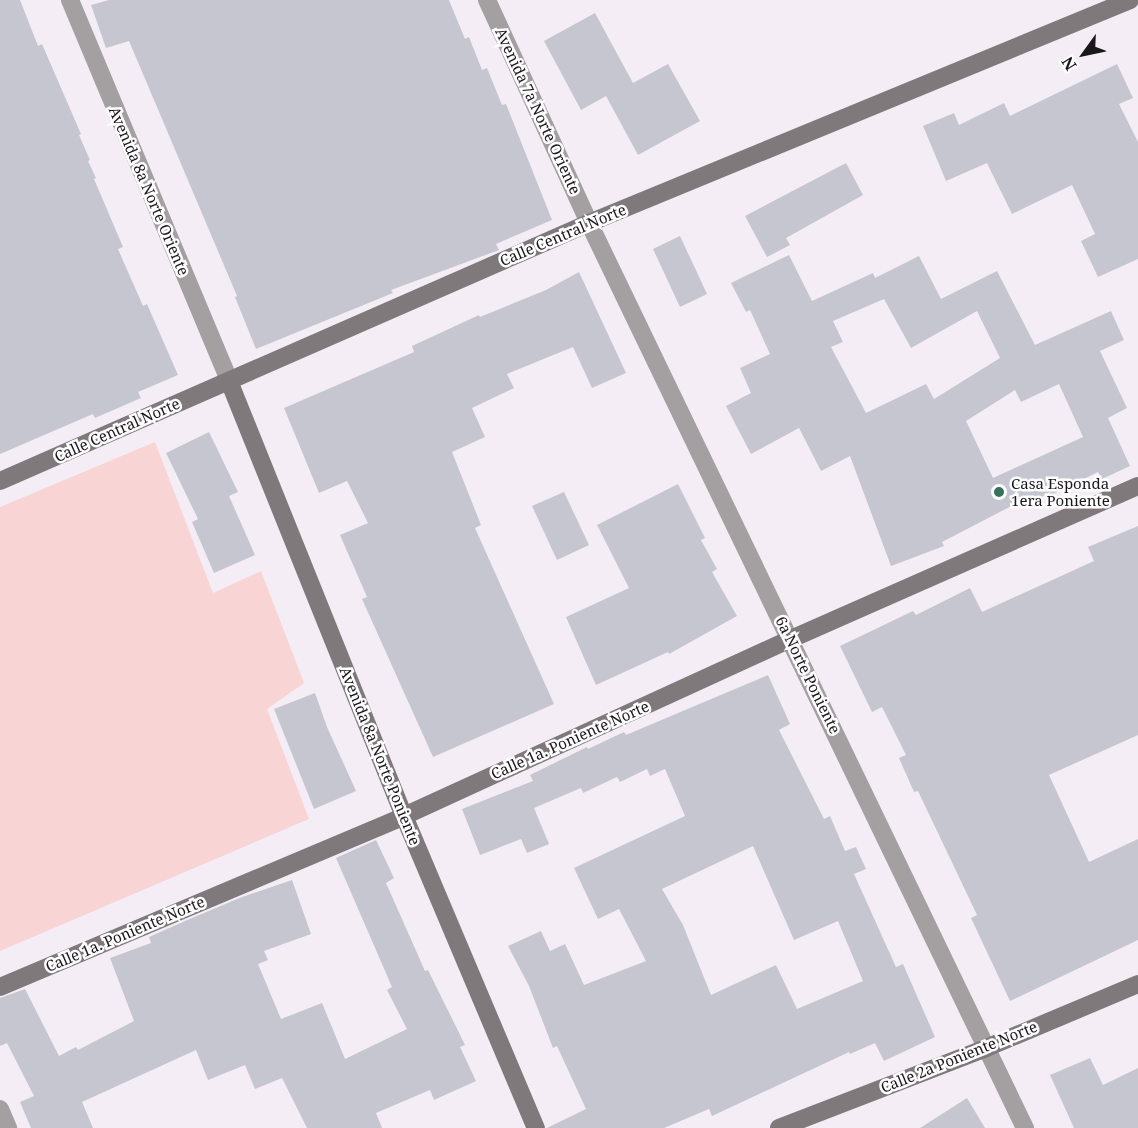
<!DOCTYPE html>
<html>
<head>
<meta charset="utf-8">
<style>
  body { margin:0 }
  #map { position:relative; width:1138px; height:1128px; overflow:hidden; background:#f4edf6; font-family:"Noto Serif",serif }
  div>[style] { position:absolute }
  .green>* { inset:0; background:#f8d5d4 }
  .building>* { inset:0; background:#c6c6d1 }
  .street>* { height:18px; margin:-9px; padding:0 9px; transform-origin:9px; border-radius:9px; background:#a49fa1 }
  .secondary>* { height:18px; margin:-9px; padding:0 9px; transform-origin:9px; border-radius:9px; background:#80797c }
  .dots>* { width:16px; height:16px; translate:-50% -50%; box-sizing:border-box; border:3px solid #fefdfe; border-radius:50% }
  span { translate:-50% -50%; white-space:nowrap; text-align:center; line-height:1.15; -webkit-text-stroke:5px #fefdfe; paint-order:stroke }
  .street-label { font-size:15px; color:#1a171a }
  .poi-label { font-size:15px; color:#1a171a }
  .left { translate:0 -50%; text-align:left }
  .north { position:absolute; left:1054px; top:24px; width:60px; height:60px; -webkit-text-stroke:4px #fefdfe; paint-order:stroke; rotate:237deg; font-size:16px; font-weight:700; line-height:24px; text-align:center; color:#1a171a }
  .north::after { content:''; display:block; margin:auto; width:21px; height:27px; background:#1a171a; clip-path:polygon(50% 0,100% 100%,50% 72%,0 100%) }
</style>
</head>
<body>
<div id="map">
  <div class="green">
    <i style="clip-path:polygon(155px 442px,213px 593px,261px 571px,304px 683px,267px 709px,309px 819px,0 951px,0 507px)"></i>
  </div>
  <div class="building">
    <i style="clip-path:polygon(0 0,20px 0,38px 46px,42px 44px,81px 134px,79px 135px,90px 160px,88px 161px,96px 178px,94px 179px,123px 247px,118px 249px,143px 306px,147px 304px,178px 375px,138px 392px,141px 398px,95px 418px,93px 414px,0 454px)"></i>
    <i style="clip-path:polygon(109px 0,449px 0,465px 39px,469px 37px,482px 70px,487px 68px,502px 105px,506px 104px,552px 220px,496px 244px,499px 250px,391px 290px,393px 293px,256px 349px,235px 297px,237px 296px,129px 41px,106px 48px,91px 5px)"></i>
    <i style="clip-path:polygon(595px 13px,633px 83px,668px 64px,700px 121px,638px 155px,606px 96px,581px 110px,544px 41px)"></i>
    <i style="clip-path:polygon(1117px 64px,1133px 98px,1119px 104px,1138px 142px,1138px 259px,1098px 277px,1081px 241px,1095px 234px,1072px 185px,1012px 214px,987px 163px,946px 181px,923px 126px,954px 113px,959px 125px,1004px 103px,1010px 116px)"></i>
    <i style="clip-path:polygon(846px 163px,863px 195px,786px 238px,790px 245px,767px 257px,745px 216px)"></i>
    <i style="clip-path:polygon(680px 236px,707px 294px,680px 307px,653px 249px)"></i>
    <i style="clip-path:polygon(evenodd,789px 255px,812px 301px,873px 273px,875px 278px,919px 256px,941px 299px,997px 271px,1035px 345px,1111px 311px,1124px 340px,1100px 351px,1127px 408px,1108px 418px,1130px 466px,1102px 479px,1098px 472px,1051px 495px,1050px 492px,1028px 505px,1025px 499px,942px 542px,944px 546px,891px 566px,850px 456px,821px 471px,799px 428px,751px 454px,726px 406px,751px 393px,740px 368px,770px 354px,750px 310px,746px 312px,731px 283px,789px 255px,884px 299px,911px 348px,977px 311px,1000px 358px,934px 399px,926px 384px,866px 413px,831px 347px,843px 342px,833px 321px,884px 299px,789px 255px,1059px 384px,1083px 437px,993px 478px,966px 421px,1015px 390px,1021px 402px,1059px 384px)"></i>
    <i style="clip-path:polygon(579px 272px,626px 373px,592px 388px,573px 347px,507px 374px,514px 388px,472px 408px,485px 437px,452px 452px,481px 525px,475px 528px,554px 704px,433px 757px,362px 599px,367px 597px,340px 535px,368px 523px,347px 481px,319px 493px,284px 408px,414px 352px,412px 346px,479px 315px,480px 317px,546px 290px)"></i>
    <i style="clip-path:polygon(209px 432px,238px 492px,229px 496px,255px 555px,214px 573px,192px 522px,198px 519px,166px 453px)"></i>
    <i style="clip-path:polygon(678px 484px,705px 538px,701px 540px,717px 569px,712px 572px,737px 616px,669px 654px,668px 652px,596px 685px,566px 617px,629px 588px,597px 525px)"></i>
    <i style="clip-path:polygon(564px 492px,589px 545px,557px 560px,532px 506px)"></i>
    <i style="clip-path:polygon(1138px 526px,1138px 735px,1049px 775px,1089px 862px,1138px 839px,1138px 940px,1010px 1001px,971px 918px,977px 915px,918px 791px,914px 792px,899px 758px,906px 755px,882px 707px,872px 712px,840px 646px,913px 611px,916px 615px,970px 588px,982px 612px,1094px 561px,1088px 547px)"></i>
    <i style="clip-path:polygon(evenodd,768px 675px,790px 724px,779px 730px,824px 819px,830px 816px,845px 851px,856px 847px,866px 869px,854px 874px,896px 967px,903px 964px,935px 1037px,884px 1061px,875px 1043px,850px 1054px,849px 1052px,712px 1116px,709px 1109px,664px 1128px,547px 1128px,586px 1109px,557px 1046px,553px 1048px,529px 986px,508px 946px,541px 931px,550px 951px,565px 944px,584px 985px,646px 961px,619px 909px,598px 919px,574px 868px,685px 816px,665px 769px,650px 776px,647px 769px,620px 782px,617px 777px,583px 793px,581px 788px,534px 808px,549px 844px,527px 853px,521px 839px,480px 855px,462px 809px,533px 781px,530px 775px,587px 747px,588px 749px,624px 732px,626px 735px,768px 675px,753px 846px,794px 940px,838px 921px,863px 981px,797px 1009px,776px 965px,711px 995px,683px 925px,662px 889px,753px 846px)"></i>
    <i style="clip-path:polygon(315px 693px,327px 727px,356px 791px,314px 809px,274px 709px)"></i>
    <i style="clip-path:polygon(376px 840px,394px 878px,386px 883px,425px 971px,428px 970px,465px 1045px,460px 1047px,476px 1081px,434px 1100px,430px 1090px,376px 1113px,382px 1128px,307px 1128px,282px 1078px,255px 1089px,245px 1065px,208px 1080px,196px 1050px,82px 1102px,93px 1128px,31px 1128px,20px 1102px,34px 1096px,7px 1043px,0 1046px,0 998px,25px 989px,59px 1056px,76px 1047px,78px 1050px,134px 1021px,110px 958px,151px 943px,149px 937px,185px 921px,242px 897px,292px 880px,311px 934px,264px 951px,268px 960px,258px 964px,281px 1019px,322px 1003px,345px 1059px,407px 1029px,387px 990px,392px 987px,336px 858px)"></i>
    <i style="clip-path:polygon(1090px 1058px,1103px 1085px,1138px 1068px,1138px 1128px,1074px 1128px,1050px 1075px)"></i>
    <i style="clip-path:polygon(967px 1098px,985px 1128px,920px 1128px)"></i>
  </div>
  <div class="street">
    <i style="left:70px;top:0;width:413px;rotate:67.3deg"></i>
    <i style="left:487px;top:0;width:245px;rotate:65.4deg"></i>
    <i style="left:589px;top:223px;width:1005px;rotate:64.28deg"></i>
    <i style="left:0;top:1109px;width:21px;rotate:67deg"></i>
  </div>
  <div class="secondary">
    <i style="left:229px;top:381px;width:469px;rotate:68.1deg"></i>
    <i style="left:404px;top:816px;width:339px;rotate:67.1deg"></i>
    <i style="left:0;top:481px;width:643px;rotate:-23.65deg"></i>
    <i style="left:589px;top:223px;width:585px;rotate:-22.4deg"></i>
    <i style="left:0;top:987px;width:439px;rotate:-22.9deg"></i>
    <i style="left:404px;top:816px;width:426px;rotate:-24.6deg"></i>
    <i style="left:791px;top:639px;width:379px;rotate:-23.8deg"></i>
    <i style="left:779px;top:1128px;width:222px;rotate:-21.1deg"></i>
    <i style="left:986px;top:1048px;width:165px;rotate:-22.8deg"></i>
  </div>
  <div class="dots">
    <i style="left:999px;top:492px;background:#38715a"></i>
  </div>
  <div class="street-label">
    <span style="left:538px;top:111px;rotate:65deg">Avenida 7a Norte Oriente</span>
    <span style="left:149px;top:191px;rotate:67deg">Avenida 8a Norte Oriente</span>
    <span style="left:563px;top:235px;rotate:-23deg">Calle Central Norte</span>
    <span style="left:117px;top:430px;rotate:-24deg">Calle Central Norte</span>
    <span style="left:808px;top:675px;rotate:64deg">6a Norte Poniente</span>
    <span style="left:570px;top:740px;rotate:-24deg">Calle 1a. Poniente Norte</span>
    <span style="left:380px;top:756px;rotate:68deg">Avenida 8a Norte Poniente</span>
    <span style="left:125px;top:934px;rotate:-23deg">Calle 1a. Poniente Norte</span>
    <span style="left:959px;top:1057px;rotate:-22deg">Calle 2a Poniente Norte</span>
  </div>
  <div class="poi-label">
    <span class="left" style="left:1011px;top:492px">Casa Esponda<br>1era Poniente</span>
  </div>
  <div class="north">N</div>
</div>
</body>
</html>
